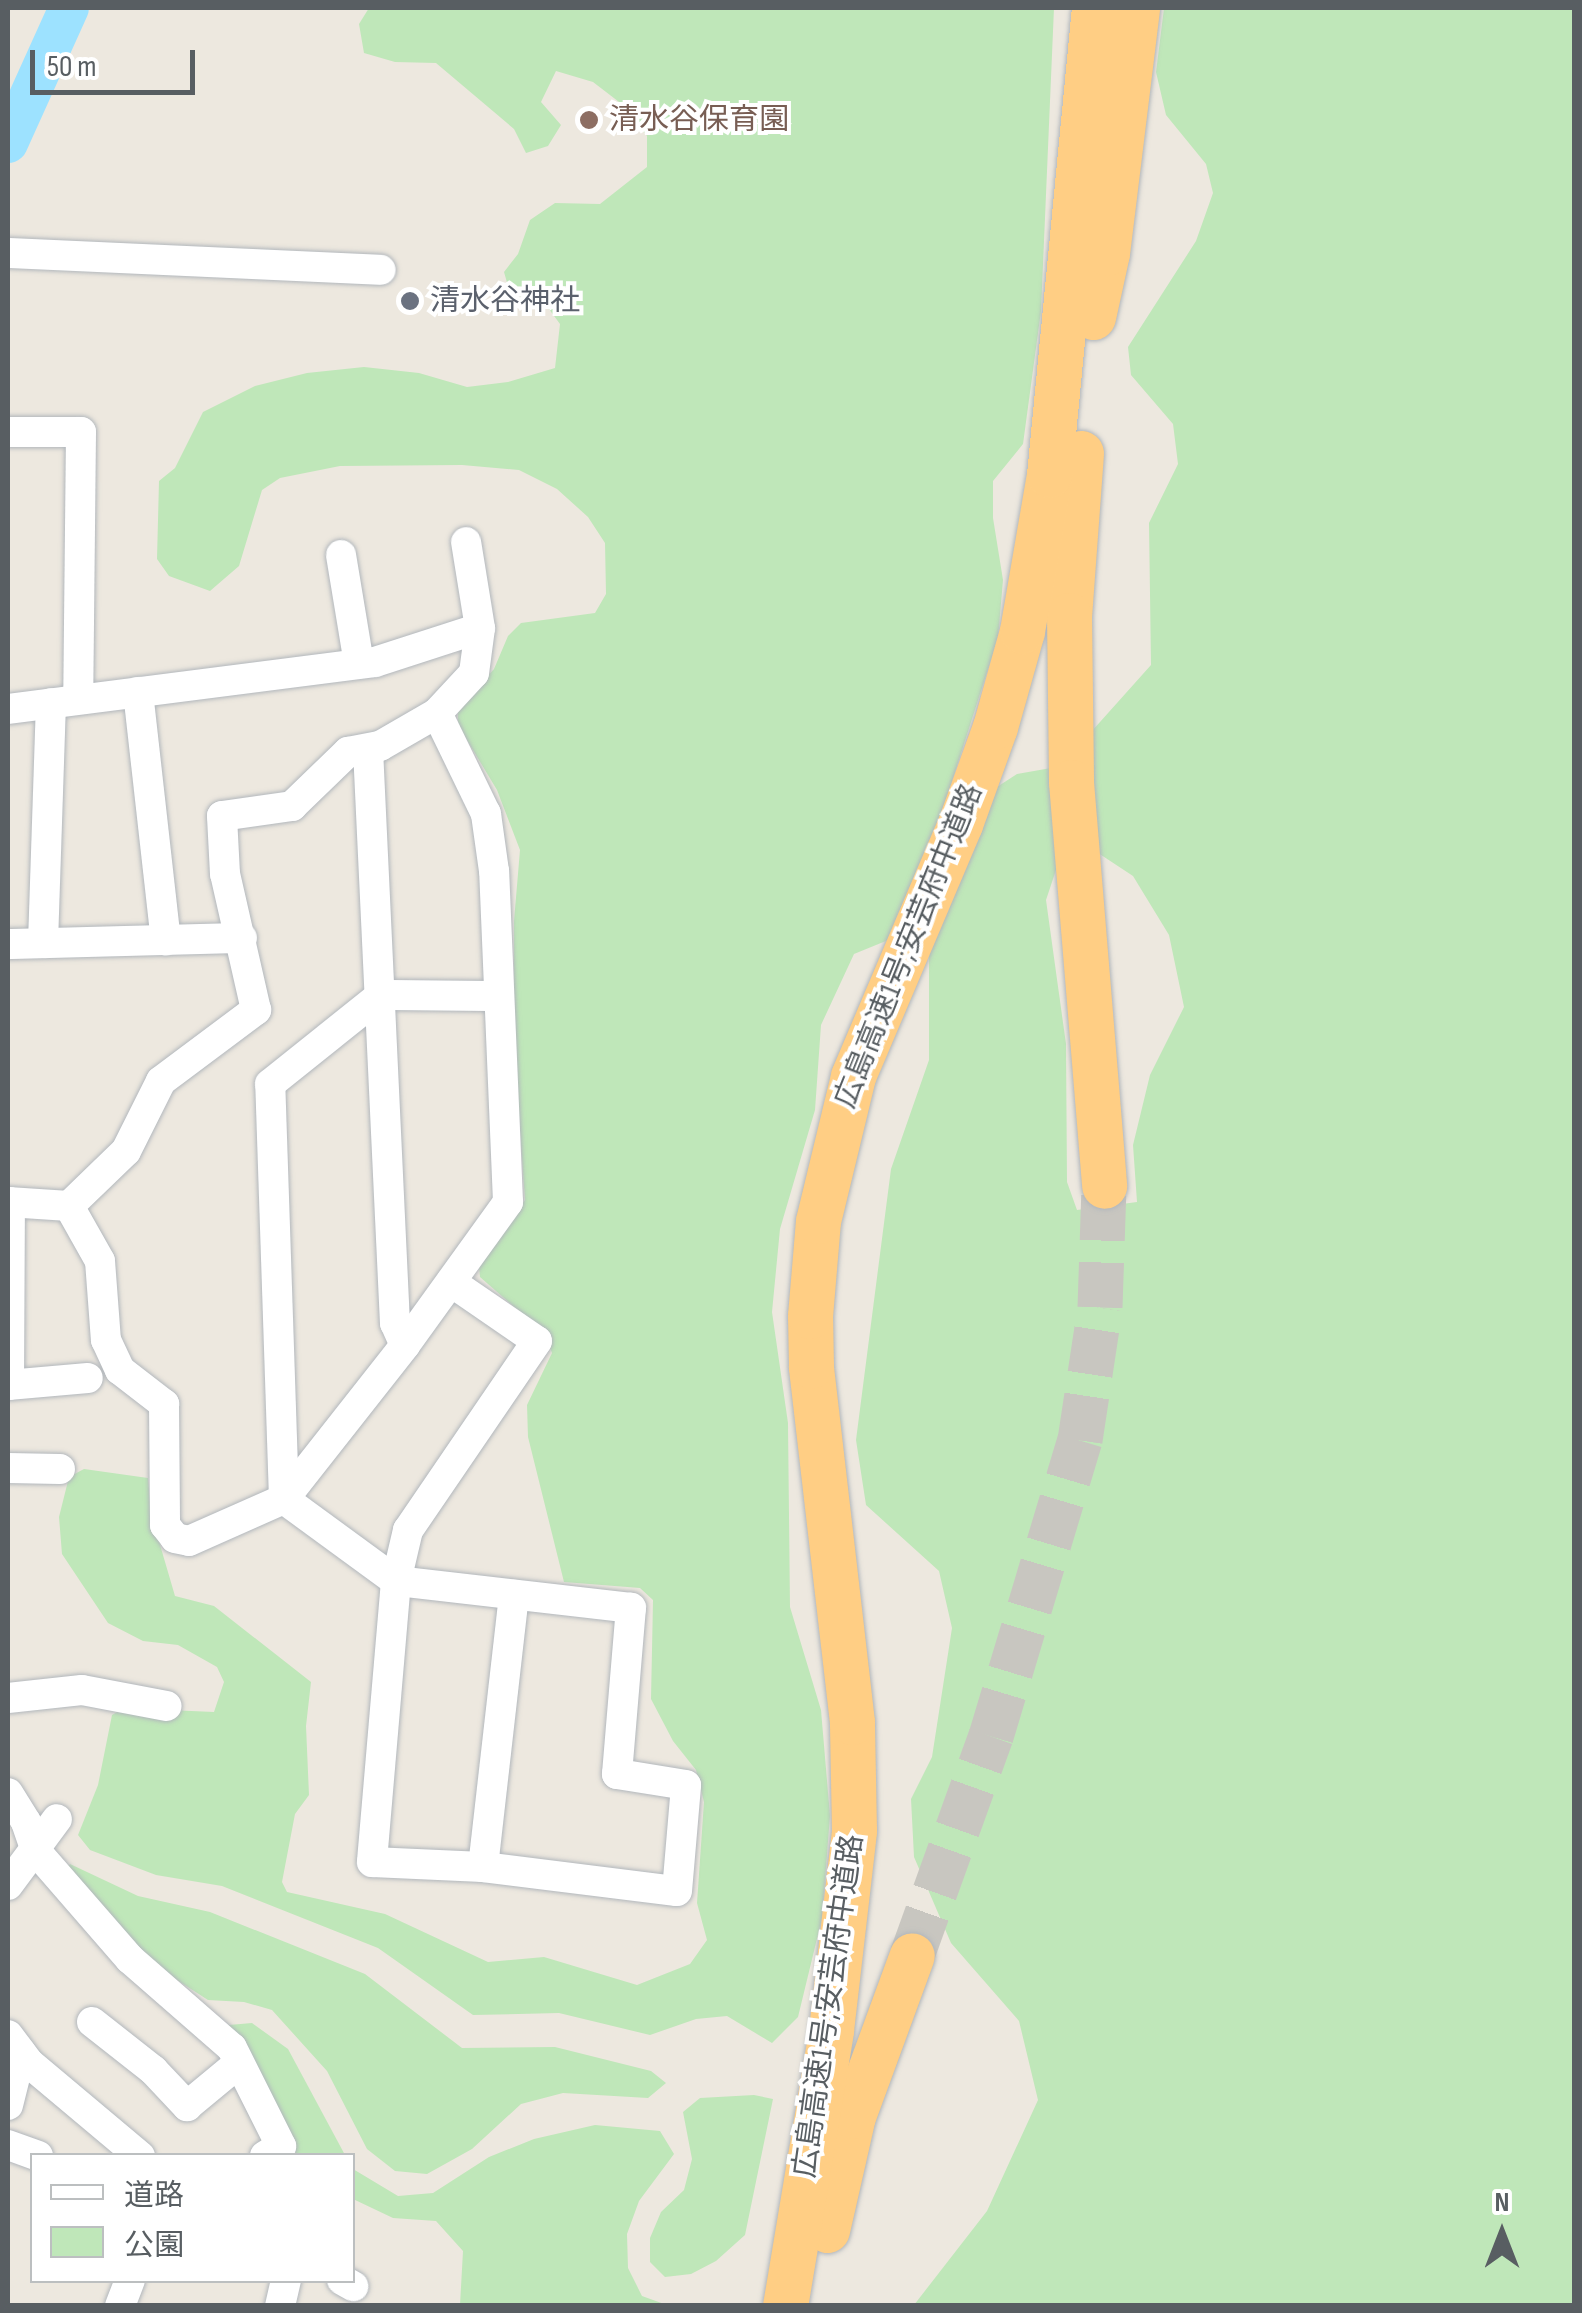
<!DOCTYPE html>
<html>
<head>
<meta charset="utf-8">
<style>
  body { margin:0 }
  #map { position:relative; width:1582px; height:2313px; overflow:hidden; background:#ede8df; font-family:"Sofia Sans Condensed","Noto Sans JP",sans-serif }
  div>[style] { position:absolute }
  .green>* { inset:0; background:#bfe7b9 }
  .river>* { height:40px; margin:-20px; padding:0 20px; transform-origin:20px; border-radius:20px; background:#9de2ff }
  .highway-tunnel>* { height:45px; margin-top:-22.5px; transform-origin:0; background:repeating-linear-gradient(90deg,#c8c6c0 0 45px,transparent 0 67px) }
  .roads { filter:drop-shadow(0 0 2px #b2b7bc) drop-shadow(0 0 2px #b2b7bc) }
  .minor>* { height:30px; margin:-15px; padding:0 15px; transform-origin:15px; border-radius:15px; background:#fff }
  .highway>* { height:45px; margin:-22.5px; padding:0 22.5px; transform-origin:22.5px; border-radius:22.5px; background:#ffce84 }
  .dots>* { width:28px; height:28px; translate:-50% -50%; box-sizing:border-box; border:5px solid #fff; border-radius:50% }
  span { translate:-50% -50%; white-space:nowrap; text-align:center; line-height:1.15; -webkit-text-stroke:8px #fff; paint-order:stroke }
  .education-label { font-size:30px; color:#785e54 }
  .left { translate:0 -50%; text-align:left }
  .worship-label { font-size:30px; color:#5b616d }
  .street-label { font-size:30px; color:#585e62 }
  .frame { position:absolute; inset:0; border:10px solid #585e62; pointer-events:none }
  .legend { position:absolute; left:30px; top:2153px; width:325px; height:130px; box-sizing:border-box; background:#fff; border:2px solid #bcbfc0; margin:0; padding:12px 18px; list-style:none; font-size:30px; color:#585e62 }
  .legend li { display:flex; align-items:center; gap:20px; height:50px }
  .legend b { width:50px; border:2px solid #bcbfc0 }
  .north { position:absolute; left:1452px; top:2183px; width:100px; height:100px; -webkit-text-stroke:8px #fff; paint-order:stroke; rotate:0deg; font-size:28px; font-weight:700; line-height:40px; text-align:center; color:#585e62 }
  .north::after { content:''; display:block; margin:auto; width:35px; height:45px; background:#585e62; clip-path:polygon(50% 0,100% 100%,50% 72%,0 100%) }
  .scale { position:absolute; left:30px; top:50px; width:165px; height:45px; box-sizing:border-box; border:5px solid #585e62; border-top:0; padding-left:12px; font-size:30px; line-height:35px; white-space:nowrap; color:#585e62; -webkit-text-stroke:8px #fff; paint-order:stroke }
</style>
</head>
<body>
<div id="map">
  <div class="green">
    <i style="clip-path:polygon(369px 8px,1054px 8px,1041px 311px,1023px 444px,993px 481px,993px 518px,1003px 580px,998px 638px,903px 934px,854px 954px,821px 1025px,815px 1110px,780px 1229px,772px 1312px,788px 1423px,790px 1607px,821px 1710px,830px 1816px,822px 1918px,798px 2017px,772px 2043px,727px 2016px,696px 2019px,650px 2035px,559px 2013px,473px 2015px,378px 1948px,222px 1886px,156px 1875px,90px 1850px,78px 1835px,98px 1785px,112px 1715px,124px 1708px,214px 1712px,224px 1682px,217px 1667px,178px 1645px,143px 1641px,108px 1623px,62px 1554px,59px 1517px,69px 1477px,84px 1469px,148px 1478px,151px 1514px,175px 1596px,214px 1606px,311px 1682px,306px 1726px,309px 1795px,295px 1814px,282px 1882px,287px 1892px,385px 1914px,488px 1962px,544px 1957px,637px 1985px,690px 1964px,707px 1940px,697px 1903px,704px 1802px,696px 1770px,673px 1741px,651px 1699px,653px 1600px,640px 1588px,564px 1582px,528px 1437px,527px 1405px,552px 1353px,545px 1334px,480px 1277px,479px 1265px,525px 1200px,514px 1045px,514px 921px,520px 850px,497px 790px,458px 725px,458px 710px,494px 669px,508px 636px,521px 623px,595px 613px,606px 594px,605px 543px,588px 517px,557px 489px,519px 470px,462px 465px,340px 466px,280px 478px,262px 490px,239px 566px,210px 591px,169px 576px,157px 559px,159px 481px,175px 468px,203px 412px,255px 386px,307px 373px,364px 367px,419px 373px,467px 387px,508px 382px,555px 368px,560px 324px,546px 305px,510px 293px,504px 272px,518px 254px,530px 220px,555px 203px,600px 204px,647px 167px,647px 136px,623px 105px,593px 82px,556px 71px,541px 102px,561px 125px,548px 146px,526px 153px,514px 129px,436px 63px,395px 62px,364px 53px,359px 24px)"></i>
    <i style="clip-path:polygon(1164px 8px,1574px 8px,1574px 2305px,914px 2305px,987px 2211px,1038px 2100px,1019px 2021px,951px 1943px,914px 1857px,911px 1799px,932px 1757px,952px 1628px,939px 1571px,866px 1505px,856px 1440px,891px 1169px,929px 1060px,929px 923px,983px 796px,1017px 774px,1051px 768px,1063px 849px,1046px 900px,1066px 1044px,1067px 1182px,1077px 1210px,1137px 1202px,1133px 1145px,1150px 1075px,1184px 1007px,1169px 935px,1133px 876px,1089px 847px,1083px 741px,1151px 665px,1149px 523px,1178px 464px,1173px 424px,1131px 375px,1128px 347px,1196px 241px,1213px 193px,1206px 164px,1166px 115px,1156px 72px)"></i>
    <i style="clip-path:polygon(70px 1864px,138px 1896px,210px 1912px,365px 1974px,462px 2048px,555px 2047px,651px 2071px,666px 2083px,648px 2098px,563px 2093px,521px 2104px,472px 2149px,427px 2174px,395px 2171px,367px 2149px,327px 2071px,272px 2010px,244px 2002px,208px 2000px,160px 1969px,66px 1870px)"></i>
    <i style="clip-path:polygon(252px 2023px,288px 2049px,345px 2155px,297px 2155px,229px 2034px,229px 2025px)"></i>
    <i style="clip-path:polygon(754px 2095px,773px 2099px,745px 2235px,716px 2261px,691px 2274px,665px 2277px,650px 2262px,650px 2238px,661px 2212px,684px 2190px,692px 2159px,683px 2112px,700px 2098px)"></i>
    <i style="clip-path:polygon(595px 2125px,660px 2131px,674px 2154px,639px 2201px,627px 2234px,628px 2268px,642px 2296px,667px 2305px,460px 2305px,463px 2251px,436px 2221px,393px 2218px,353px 2199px,353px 2169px,398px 2196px,433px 2193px,489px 2157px,534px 2139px)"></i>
  </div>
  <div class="river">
    <i style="left:8px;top:143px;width:148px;rotate:-65.7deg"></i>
  </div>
  <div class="highway-tunnel">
    <i style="left:912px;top:1955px;width:233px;rotate:-70.2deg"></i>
    <i style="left:991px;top:1736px;width:309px;rotate:-73.3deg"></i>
    <i style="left:1080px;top:1440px;width:134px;rotate:-81.4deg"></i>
    <i style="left:1100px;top:1307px;width:121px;rotate:-88.1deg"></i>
  </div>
  <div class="roads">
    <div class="minor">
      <i style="left:8px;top:253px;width:373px;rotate:2.6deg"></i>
      <i style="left:8px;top:432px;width:73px"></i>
      <i style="left:81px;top:432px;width:267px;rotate:90.6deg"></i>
      <i style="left:341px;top:555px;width:110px;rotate:80.6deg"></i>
      <i style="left:138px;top:692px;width:250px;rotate:83.6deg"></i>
      <i style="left:8px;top:709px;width:370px;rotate:-7.3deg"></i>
      <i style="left:375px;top:662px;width:110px;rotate:-17.9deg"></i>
      <i style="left:368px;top:749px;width:575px;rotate:87.31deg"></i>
      <i style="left:395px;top:1323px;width:24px;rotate:66deg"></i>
      <i style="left:43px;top:943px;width:240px;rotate:-88.1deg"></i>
      <i style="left:8px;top:944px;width:234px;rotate:-1.5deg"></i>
      <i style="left:8px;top:1202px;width:61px;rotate:3.8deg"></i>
      <i style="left:69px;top:1206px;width:63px;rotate:60.6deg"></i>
      <i style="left:100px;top:1261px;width:79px;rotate:85.7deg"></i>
      <i style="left:106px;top:1340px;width:33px;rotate:65deg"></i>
      <i style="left:120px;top:1370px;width:56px;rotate:37.7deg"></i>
      <i style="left:164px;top:1404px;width:121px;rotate:89.5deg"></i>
      <i style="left:165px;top:1525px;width:16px;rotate:52deg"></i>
      <i style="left:175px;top:1538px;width:14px;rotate:12deg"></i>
      <i style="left:189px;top:1541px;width:104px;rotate:-23.9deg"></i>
      <i style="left:284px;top:1499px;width:196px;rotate:-51.8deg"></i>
      <i style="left:405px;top:1345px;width:176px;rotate:-54.2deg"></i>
      <i style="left:508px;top:1202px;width:331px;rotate:-92.4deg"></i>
      <i style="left:494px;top:871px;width:58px;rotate:-98deg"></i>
      <i style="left:486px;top:814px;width:112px;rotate:-115.9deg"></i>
      <i style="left:69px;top:1206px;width:79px;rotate:-44deg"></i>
      <i style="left:126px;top:1151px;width:78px;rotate:-63.4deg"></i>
      <i style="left:161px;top:1081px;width:119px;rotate:-36.8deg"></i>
      <i style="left:256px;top:1010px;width:139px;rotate:-102.8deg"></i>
      <i style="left:225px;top:874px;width:58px;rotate:-93deg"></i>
      <i style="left:222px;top:816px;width:71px;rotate:-8.1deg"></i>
      <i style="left:292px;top:806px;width:78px;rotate:-44deg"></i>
      <i style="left:348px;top:752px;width:33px;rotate:-11deg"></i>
      <i style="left:380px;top:746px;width:66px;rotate:-30.1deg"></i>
      <i style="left:437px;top:713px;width:54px;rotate:-47.2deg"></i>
      <i style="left:474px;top:673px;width:45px;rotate:-82.4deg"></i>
      <i style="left:480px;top:628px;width:87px;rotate:-99.2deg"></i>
      <i style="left:451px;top:1282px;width:104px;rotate:34.5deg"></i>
      <i style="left:537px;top:1341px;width:229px;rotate:124.3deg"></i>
      <i style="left:408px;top:1530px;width:52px;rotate:103.2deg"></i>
      <i style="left:396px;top:1581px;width:282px;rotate:94.9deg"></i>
      <i style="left:372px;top:1862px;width:111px;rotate:2.6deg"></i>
      <i style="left:483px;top:1867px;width:195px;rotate:7.1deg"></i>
      <i style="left:677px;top:1891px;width:106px;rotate:-85.1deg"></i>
      <i style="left:686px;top:1785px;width:70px;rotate:-170.9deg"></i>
      <i style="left:617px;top:1774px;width:167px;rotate:-85.2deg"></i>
      <i style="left:631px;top:1608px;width:237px;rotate:-173.4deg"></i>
      <i style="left:396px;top:1581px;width:139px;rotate:-143.8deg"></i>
      <i style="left:284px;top:1499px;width:415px;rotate:-91.9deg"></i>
      <i style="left:270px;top:1084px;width:142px;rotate:-38.7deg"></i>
      <i style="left:381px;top:995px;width:118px;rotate:0.5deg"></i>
      <i style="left:8px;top:1385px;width:80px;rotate:-5deg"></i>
      <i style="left:9px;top:1385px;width:183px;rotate:-89.7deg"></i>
      <i style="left:8px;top:1468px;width:52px;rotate:1.1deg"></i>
      <i style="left:8px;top:1698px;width:74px;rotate:-6.2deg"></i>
      <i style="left:82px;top:1690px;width:86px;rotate:10.7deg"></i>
      <i style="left:8px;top:1793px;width:34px;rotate:58deg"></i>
      <i style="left:26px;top:1822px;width:31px;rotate:71deg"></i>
      <i style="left:36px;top:1851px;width:143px;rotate:49deg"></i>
      <i style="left:130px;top:1959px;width:135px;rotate:41.1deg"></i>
      <i style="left:232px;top:2048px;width:110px;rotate:63.4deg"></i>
      <i style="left:281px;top:2146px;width:19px;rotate:148deg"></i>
      <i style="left:483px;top:1867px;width:274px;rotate:-83.5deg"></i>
      <i style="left:8px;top:1885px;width:82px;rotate:-53.4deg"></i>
      <i style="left:92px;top:2022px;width:78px;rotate:38.2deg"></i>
      <i style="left:153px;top:2070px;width:50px;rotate:46.6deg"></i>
      <i style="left:187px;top:2106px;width:67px;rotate:-39.6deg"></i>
      <i style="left:8px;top:2035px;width:35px;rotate:53deg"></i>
      <i style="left:29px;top:2063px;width:145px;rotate:40deg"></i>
      <i style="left:8px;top:2105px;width:54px;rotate:-76deg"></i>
      <i style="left:8px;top:2145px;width:32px;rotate:20deg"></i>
      <i style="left:342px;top:2280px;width:13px;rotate:29deg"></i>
      <i style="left:120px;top:2306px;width:28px;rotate:-69deg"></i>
      <i style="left:280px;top:2306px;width:27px;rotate:-77deg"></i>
    </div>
    <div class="highway">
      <i style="left:1093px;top:317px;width:66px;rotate:-77.7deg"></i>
      <i style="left:1107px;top:253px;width:247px;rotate:-83deg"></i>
      <i style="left:1081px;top:453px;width:162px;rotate:94.2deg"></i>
      <i style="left:1069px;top:615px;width:167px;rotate:89.3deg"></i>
      <i style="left:1071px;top:782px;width:405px;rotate:85.3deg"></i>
      <i style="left:827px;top:2230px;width:117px;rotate:-77.2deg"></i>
      <i style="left:853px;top:2116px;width:171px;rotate:-69.9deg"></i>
      <i style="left:785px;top:2306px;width:280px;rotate:-80.5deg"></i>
      <i style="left:831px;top:2030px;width:201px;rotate:-83.4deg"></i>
      <i style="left:854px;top:1830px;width:108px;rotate:-91.1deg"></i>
      <i style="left:852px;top:1722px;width:358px;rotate:-96.6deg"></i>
      <i style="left:811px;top:1366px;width:50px;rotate:-91.1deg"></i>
      <i style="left:810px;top:1316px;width:95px;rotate:-85.2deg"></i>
      <i style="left:818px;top:1221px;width:149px;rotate:-76.4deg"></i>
      <i style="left:853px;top:1076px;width:274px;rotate:-67deg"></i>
      <i style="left:960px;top:824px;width:103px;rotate:-70.2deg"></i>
      <i style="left:995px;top:727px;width:100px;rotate:-74.3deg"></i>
      <i style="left:1022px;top:631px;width:158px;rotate:-80.2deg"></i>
      <i style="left:1049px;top:475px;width:469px;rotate:-84.5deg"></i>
    </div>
  </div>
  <div class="dots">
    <i style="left:589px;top:120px;background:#8d6e63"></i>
    <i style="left:410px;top:301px;background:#6b7280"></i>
  </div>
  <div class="education-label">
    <span class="left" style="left:609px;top:120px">清水谷保育園</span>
  </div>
  <div class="worship-label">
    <span class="left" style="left:430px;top:301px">清水谷神社</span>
  </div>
  <div class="street-label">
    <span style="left:909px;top:946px;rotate:-68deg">広島高速1号;安芸府中道路</span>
    <span style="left:829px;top:2006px;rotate:-82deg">広島高速1号;安芸府中道路</span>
  </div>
  <div class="frame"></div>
  <ul class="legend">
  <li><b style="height:12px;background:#fff"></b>道路</li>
  <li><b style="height:28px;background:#bfe7b9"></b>公園</li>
  </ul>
  <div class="north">N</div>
  <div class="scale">50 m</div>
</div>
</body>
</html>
